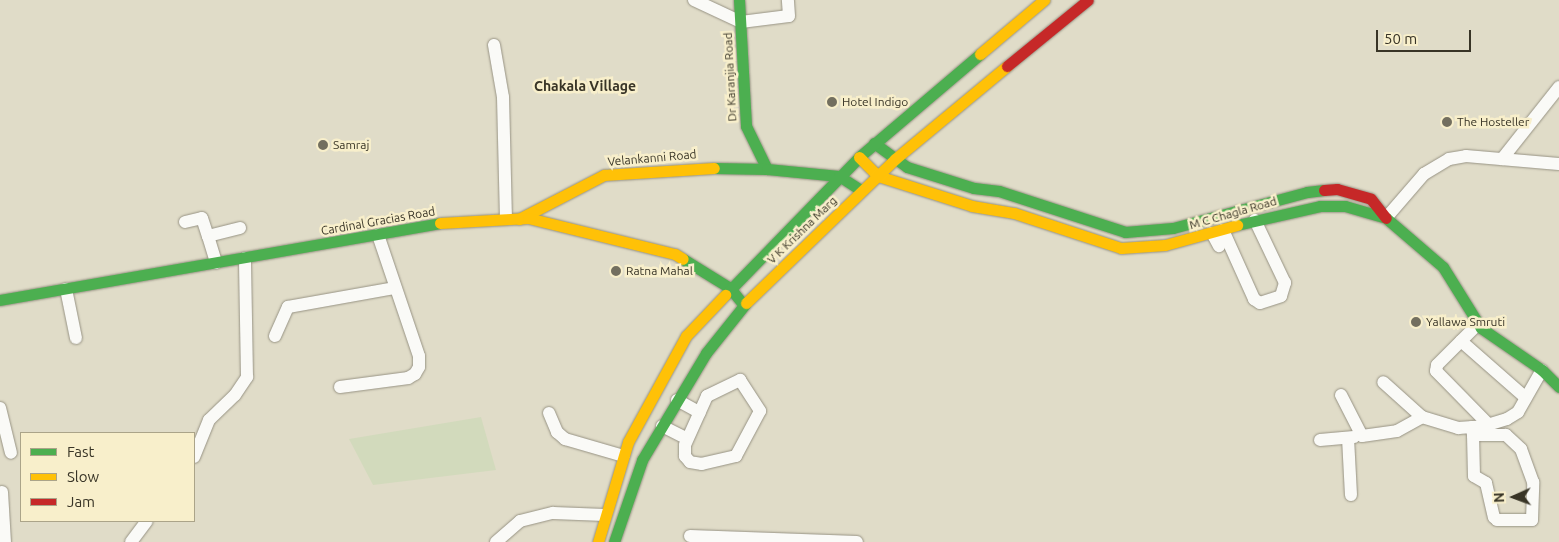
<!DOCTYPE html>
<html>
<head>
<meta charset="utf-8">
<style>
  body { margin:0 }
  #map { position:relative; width:1559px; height:542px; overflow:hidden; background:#e0dcc8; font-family:Ubuntu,sans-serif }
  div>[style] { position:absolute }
  .green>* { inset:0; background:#d2dabc }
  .roads { filter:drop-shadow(0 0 1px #979384) drop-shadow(0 0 1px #979384) }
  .street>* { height:12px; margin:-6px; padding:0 6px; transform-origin:6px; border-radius:6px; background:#fafaf7 }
  .fast>* { height:11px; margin:-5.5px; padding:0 5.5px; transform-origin:5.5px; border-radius:5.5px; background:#4caf50 }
  .slow>* { height:11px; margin:-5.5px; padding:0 5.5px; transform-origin:5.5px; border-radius:5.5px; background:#ffc107 }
  .jam>* { height:11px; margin:-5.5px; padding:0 5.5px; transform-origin:5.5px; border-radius:5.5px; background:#c62828 }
  .dots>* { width:14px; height:14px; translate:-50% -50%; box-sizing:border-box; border:2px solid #f8efcb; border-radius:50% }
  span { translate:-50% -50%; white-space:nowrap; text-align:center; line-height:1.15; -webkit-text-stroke:5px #f8efcb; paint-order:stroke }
  .street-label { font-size:12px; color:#383426 }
  .poi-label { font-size:12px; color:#383426 }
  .left { translate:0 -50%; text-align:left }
  .neighbourhood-label { font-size:14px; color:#383426; font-weight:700 }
  .legend { position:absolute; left:20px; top:432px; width:175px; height:90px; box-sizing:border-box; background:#f8efcb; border:1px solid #aba489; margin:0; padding:6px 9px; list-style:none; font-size:15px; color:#383426 }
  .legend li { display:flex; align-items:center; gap:10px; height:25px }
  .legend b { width:25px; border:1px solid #aba489 }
  .north { position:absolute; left:1489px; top:472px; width:50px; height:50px; -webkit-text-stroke:4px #f8efcb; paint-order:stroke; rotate:268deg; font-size:14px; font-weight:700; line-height:20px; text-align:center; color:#383426 }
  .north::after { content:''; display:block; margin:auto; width:18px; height:22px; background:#383426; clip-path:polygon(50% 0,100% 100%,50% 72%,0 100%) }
  .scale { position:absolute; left:1376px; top:30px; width:95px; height:22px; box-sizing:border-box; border:2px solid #383426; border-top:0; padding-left:6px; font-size:15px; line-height:18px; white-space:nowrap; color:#383426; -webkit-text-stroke:4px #f8efcb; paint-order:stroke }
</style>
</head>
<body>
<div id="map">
  <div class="green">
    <i style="clip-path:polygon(481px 417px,496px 470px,373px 485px,349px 439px)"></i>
  </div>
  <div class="roads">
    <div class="street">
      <i style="left:694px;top:0;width:52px;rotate:25.1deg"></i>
      <i style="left:741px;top:22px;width:48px;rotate:-7.1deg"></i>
      <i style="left:789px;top:16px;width:16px;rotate:-94deg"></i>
      <i style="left:494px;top:45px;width:53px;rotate:80.2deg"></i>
      <i style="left:503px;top:97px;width:122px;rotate:88.6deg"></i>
      <i style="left:1502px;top:159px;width:92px;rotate:-51.6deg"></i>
      <i style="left:1386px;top:218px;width:58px;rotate:-49.2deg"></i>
      <i style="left:1424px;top:174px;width:29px;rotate:-31deg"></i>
      <i style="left:1449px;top:159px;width:17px;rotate:-10deg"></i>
      <i style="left:1466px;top:156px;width:93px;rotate:4.9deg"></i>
      <i style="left:185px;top:222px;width:17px;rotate:-13deg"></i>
      <i style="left:202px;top:218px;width:19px;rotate:72deg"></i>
      <i style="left:208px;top:236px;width:33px;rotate:-14deg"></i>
      <i style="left:1223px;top:230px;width:76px;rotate:65.8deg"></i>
      <i style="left:1254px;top:299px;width:7px;rotate:34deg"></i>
      <i style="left:1260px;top:303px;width:22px;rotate:-18deg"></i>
      <i style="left:1281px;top:296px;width:14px;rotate:-73deg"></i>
      <i style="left:1285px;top:283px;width:70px;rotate:-115.5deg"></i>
      <i style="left:1212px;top:233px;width:15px;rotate:62deg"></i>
      <i style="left:208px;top:236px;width:28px;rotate:73deg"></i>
      <i style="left:66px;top:289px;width:50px;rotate:78.5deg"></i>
      <i style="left:1478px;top:324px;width:58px;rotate:135deg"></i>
      <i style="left:1437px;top:365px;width:6px;rotate:99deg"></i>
      <i style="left:1436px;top:371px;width:76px;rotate:45.5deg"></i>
      <i style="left:275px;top:336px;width:32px;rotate:-66deg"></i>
      <i style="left:288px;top:307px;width:109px;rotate:-10.1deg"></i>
      <i style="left:1461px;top:341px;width:86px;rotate:41.2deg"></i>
      <i style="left:740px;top:380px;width:37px;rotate:57deg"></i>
      <i style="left:760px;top:411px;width:51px;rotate:118.1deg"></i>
      <i style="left:736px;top:456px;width:35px;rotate:167deg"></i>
      <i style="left:702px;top:464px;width:12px;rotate:-171deg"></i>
      <i style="left:690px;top:462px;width:8px;rotate:-130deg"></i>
      <i style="left:685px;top:456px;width:11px;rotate:-90deg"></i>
      <i style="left:685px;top:445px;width:54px;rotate:-65.8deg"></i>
      <i style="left:707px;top:396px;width:37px;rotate:-26deg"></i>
      <i style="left:340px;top:387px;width:69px;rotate:-7.5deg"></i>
      <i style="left:408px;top:378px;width:8px;rotate:-30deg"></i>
      <i style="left:415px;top:374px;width:8px;rotate:-60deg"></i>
      <i style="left:419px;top:367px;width:11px;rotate:-90deg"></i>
      <i style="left:419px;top:356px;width:128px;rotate:-108.7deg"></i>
      <i style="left:1341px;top:395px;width:46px;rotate:62.9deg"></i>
      <i style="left:1362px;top:436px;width:35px;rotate:-8deg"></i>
      <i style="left:1397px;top:431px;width:29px;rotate:-29deg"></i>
      <i style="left:1422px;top:417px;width:52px;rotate:-138.1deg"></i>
      <i style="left:677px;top:400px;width:26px;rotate:29deg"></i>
      <i style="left:0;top:408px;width:46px;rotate:76.3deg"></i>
      <i style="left:549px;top:413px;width:21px;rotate:67deg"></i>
      <i style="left:557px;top:432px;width:11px;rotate:41deg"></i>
      <i style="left:565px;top:439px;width:61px;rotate:16.1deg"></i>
      <i style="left:1422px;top:417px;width:38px;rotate:17deg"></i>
      <i style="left:1458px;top:428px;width:26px;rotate:-4deg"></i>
      <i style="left:1484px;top:426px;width:24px;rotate:-17deg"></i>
      <i style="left:1507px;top:419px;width:13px;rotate:-32deg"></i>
      <i style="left:1518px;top:412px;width:48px;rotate:-60.3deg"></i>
      <i style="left:662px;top:426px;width:28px;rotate:27deg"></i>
      <i style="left:1472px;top:427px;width:8px;rotate:83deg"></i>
      <i style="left:1473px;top:435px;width:41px;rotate:88.6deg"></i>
      <i style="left:1474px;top:476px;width:14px;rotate:30deg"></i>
      <i style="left:1486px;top:483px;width:35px;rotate:77deg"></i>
      <i style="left:1494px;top:517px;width:4px;rotate:45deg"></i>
      <i style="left:1497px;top:520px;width:35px"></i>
      <i style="left:1532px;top:520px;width:38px;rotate:-88deg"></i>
      <i style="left:1533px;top:482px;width:35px;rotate:-110deg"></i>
      <i style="left:1521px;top:449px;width:21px;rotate:-137deg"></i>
      <i style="left:1506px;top:435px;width:33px;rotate:180deg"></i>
      <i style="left:1348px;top:438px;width:57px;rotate:87deg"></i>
      <i style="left:1320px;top:440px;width:34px;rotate:-5deg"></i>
      <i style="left:194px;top:457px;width:40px;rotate:-68deg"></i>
      <i style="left:209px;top:420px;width:36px;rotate:-44deg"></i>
      <i style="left:235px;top:395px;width:22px;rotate:-56deg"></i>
      <i style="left:247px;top:377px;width:119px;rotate:-91deg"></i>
      <i style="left:2px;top:492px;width:50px;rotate:86.6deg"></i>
      <i style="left:690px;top:536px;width:167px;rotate:2.1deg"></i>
      <i style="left:131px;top:542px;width:26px;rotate:-53deg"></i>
      <i style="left:496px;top:542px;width:32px;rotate:-41deg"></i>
      <i style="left:520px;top:521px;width:34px;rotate:-14deg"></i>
      <i style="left:553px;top:513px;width:52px;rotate:2.2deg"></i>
    </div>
    <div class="fast">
      <i style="left:739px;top:0;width:126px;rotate:86.8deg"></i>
      <i style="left:746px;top:126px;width:48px;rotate:64deg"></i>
      <i style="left:874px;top:143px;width:41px;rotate:36deg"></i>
      <i style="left:907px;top:167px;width:70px;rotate:17.4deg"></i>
      <i style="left:974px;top:188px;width:25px;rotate:7deg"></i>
      <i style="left:999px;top:191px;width:133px;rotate:18deg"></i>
      <i style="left:1125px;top:232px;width:48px;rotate:-4.8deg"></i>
      <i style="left:1173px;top:228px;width:139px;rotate:-15deg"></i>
      <i style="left:1307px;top:192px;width:17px;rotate:-7deg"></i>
      <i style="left:714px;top:168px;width:53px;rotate:1.1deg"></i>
      <i style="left:767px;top:169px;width:72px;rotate:5.6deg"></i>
      <i style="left:839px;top:176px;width:27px;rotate:33deg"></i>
      <i style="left:1237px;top:225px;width:85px;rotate:-12.9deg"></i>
      <i style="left:1320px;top:206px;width:25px"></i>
      <i style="left:1345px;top:206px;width:43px;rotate:16.3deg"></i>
      <i style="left:1386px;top:218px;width:75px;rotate:40.7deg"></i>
      <i style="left:1443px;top:267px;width:72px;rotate:58.1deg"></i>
      <i style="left:1481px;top:328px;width:74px;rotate:34.5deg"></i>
      <i style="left:1542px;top:370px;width:24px;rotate:45deg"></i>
      <i style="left:683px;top:259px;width:55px;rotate:31.7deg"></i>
      <i style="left:730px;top:288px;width:22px;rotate:51deg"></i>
      <i style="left:725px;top:295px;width:192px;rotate:-45.8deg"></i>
      <i style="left:859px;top:157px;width:159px;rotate:-40.4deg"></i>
      <i style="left:0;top:300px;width:447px;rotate:-9.9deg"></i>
      <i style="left:614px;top:542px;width:87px;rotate:-71.1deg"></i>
      <i style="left:642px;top:460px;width:125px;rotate:-59.1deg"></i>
      <i style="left:706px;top:353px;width:64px;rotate:-51.3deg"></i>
    </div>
    <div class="slow">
      <i style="left:980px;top:54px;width:84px;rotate:-40.2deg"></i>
      <i style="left:859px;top:157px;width:27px;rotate:45deg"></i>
      <i style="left:878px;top:176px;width:99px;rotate:17.7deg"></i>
      <i style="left:972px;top:206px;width:43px;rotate:9.5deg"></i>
      <i style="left:1014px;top:213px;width:113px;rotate:18.1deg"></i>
      <i style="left:1121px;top:248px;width:44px;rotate:-3.9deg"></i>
      <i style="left:1165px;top:245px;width:75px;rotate:-15.5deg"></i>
      <i style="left:519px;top:219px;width:96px;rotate:-27.4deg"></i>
      <i style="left:604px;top:175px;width:110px;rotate:-3.6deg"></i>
      <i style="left:440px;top:223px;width:88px;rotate:-3.3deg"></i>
      <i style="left:528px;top:218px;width:151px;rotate:13.8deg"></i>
      <i style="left:675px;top:254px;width:9px;rotate:32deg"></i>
      <i style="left:746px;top:303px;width:207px;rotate:-44deg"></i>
      <i style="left:895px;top:159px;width:146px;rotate:-39.7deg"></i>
      <i style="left:598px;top:542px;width:104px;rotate:-73.3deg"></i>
      <i style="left:628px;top:442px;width:121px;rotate:-61.3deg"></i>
      <i style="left:686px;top:336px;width:57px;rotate:-46.4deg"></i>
    </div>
    <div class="jam">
      <i style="left:1007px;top:66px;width:104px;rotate:-39.2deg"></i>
      <i style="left:1324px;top:190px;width:13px;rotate:-4deg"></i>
      <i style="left:1337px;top:189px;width:35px;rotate:16deg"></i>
      <i style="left:1371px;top:199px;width:24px;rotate:52deg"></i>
    </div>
  </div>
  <div class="dots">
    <i style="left:832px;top:102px;background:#736f5f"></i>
    <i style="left:1447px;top:122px;background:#736f5f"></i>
    <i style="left:323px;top:145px;background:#736f5f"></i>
    <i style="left:616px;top:271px;background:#736f5f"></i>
    <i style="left:1416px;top:322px;background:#736f5f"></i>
  </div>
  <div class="street-label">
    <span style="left:730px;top:77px;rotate:-93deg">Dr Karanjia Road</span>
    <span style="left:652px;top:158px;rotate:-5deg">Velankanni Road</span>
    <span style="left:1233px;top:213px;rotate:-16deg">M C Chagla Road</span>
    <span style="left:378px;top:221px;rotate:-10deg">Cardinal Gracias Road</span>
    <span style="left:802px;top:230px;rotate:-44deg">V K Krishna Marg</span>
  </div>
  <div class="poi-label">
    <span class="left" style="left:842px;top:102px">Hotel Indigo</span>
    <span class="left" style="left:1457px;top:122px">The Hosteller</span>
    <span class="left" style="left:333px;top:145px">Samraj</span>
    <span class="left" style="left:626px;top:271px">Ratna Mahal</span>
    <span class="left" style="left:1426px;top:322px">Yallawa Smruti</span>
  </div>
  <div class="neighbourhood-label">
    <span style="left:585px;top:86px">Chakala Village</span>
  </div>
  <ul class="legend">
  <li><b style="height:6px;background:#4caf50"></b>Fast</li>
  <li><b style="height:6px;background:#ffc107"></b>Slow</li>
  <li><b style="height:6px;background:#c62828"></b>Jam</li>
  </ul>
  <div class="north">N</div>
  <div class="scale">50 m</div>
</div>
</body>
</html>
